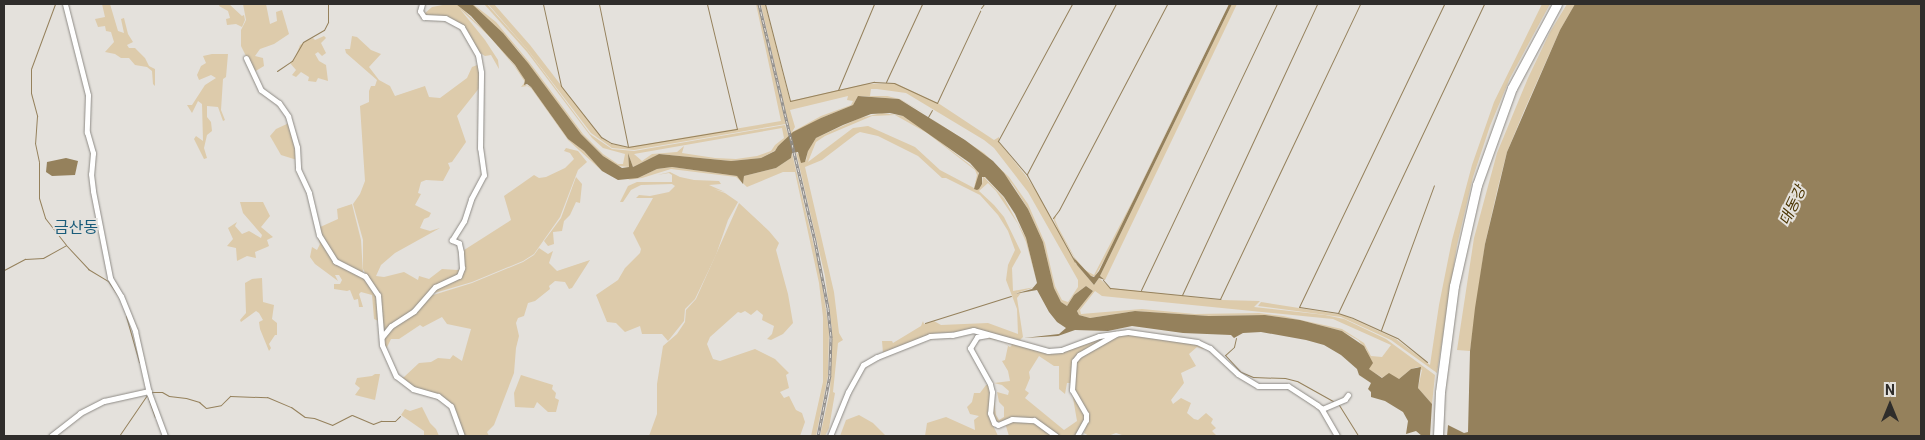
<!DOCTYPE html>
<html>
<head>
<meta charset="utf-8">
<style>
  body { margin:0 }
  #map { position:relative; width:1925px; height:440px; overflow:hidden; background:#e4e1dc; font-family:Roboto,"Noto Sans KR",sans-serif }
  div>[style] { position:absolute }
  .green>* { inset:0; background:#ddcbab }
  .water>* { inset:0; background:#95815c }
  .stream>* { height:1px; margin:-0.5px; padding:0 0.5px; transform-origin:0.5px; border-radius:0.5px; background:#95815c }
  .roads { filter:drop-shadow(0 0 1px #8e8b86) drop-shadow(0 0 1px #8e8b86) }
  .street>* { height:5px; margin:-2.5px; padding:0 2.5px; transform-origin:2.5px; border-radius:2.5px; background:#fff }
  .highway>* { height:9px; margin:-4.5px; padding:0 4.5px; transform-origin:4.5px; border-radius:4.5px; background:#fff }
  .rail>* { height:3px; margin-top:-1.5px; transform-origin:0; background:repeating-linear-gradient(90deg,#e4e1dc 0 4px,#8f8c89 0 8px); box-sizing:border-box; border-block:1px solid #8f8c89 }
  span { translate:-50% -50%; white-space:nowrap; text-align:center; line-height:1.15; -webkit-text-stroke:4px #e4e1dc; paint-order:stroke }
  .water-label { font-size:15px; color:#4a3401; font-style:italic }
  .quarter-label { font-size:16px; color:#1a5c7a }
  .frame { position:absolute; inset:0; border:5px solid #2f2d2b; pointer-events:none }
  .north { position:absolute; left:1865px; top:380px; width:50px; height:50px; -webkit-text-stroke:4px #e4e1dc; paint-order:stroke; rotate:0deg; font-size:14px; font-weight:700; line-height:20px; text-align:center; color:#2f2d2b }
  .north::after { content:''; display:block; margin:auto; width:18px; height:22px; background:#2f2d2b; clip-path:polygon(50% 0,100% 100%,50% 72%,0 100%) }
</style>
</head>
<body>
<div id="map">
  <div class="green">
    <i style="clip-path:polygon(102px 4px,110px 4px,118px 31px,124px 33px,121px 19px,124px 18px,128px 34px,133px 42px,127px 45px,129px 48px,135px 48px,145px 58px,149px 66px,155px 69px,155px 86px,153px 84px,152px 71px,147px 67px,135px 65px,129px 58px,121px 58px,115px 54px,105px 52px,114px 42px,111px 32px,106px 31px,105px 26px,98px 27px,95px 19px,105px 17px)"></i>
    <i style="clip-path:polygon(220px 4px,229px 4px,242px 16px,244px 15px,245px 20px,242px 27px,236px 24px,227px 25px,226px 19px,230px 18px,228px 11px,219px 6px)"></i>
    <i style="clip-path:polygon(243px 4px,266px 4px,270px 24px,277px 21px,276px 12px,282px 10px,289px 34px,274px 44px,260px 49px,255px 56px,263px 58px,264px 66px,254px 72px,241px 46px,241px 30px,246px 20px)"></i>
    <i style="clip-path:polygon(448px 4px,458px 5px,492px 38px,520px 72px,525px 80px,525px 85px,531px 87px,568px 139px,584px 151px,602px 171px,568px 140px,531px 88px,527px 86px,521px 87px,525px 82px,515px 67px,491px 38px,460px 9px,485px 40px,498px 60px,499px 69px,491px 55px,485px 56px,480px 53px,484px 76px,483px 86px,481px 61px,457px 22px,427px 18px,424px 14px,432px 7px)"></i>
    <i style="clip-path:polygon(evenodd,471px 4px,473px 4px,496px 22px,530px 63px,583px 134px,603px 154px,618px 164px,623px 164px,625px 154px,603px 148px,592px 138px,527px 52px,484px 4px,487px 4px,526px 48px,590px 134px,612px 149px,634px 151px,785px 125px,789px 137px,778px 146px,776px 150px,761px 158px,731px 161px,659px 154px,633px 167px,628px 153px,629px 167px,618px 166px,603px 156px,581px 134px,517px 49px,471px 4px,782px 128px,784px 138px,775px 145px,771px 151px,757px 156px,736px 159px,715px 158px,682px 153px,684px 146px,677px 152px,652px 154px,642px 161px,634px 154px,782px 128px)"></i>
    <i style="clip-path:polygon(488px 4px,494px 4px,530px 45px,601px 137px,611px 144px,628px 147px,781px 121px,756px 4px,758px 4px,786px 124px,634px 150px,612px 148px,591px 133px,526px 48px)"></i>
    <i style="clip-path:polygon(evenodd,765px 4px,790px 101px,865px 84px,895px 83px,938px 103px,994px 140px,999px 137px,999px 142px,1026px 176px,1038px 194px,1077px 265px,1094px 285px,1099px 278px,1110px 288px,1221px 300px,1260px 301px,1254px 307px,1325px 315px,1344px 319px,1386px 339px,1435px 375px,1432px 404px,1418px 388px,1422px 370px,1418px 367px,1411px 369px,1399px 379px,1384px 376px,1383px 378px,1368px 369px,1371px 361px,1366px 349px,1358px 340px,1342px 331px,1300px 320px,1265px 315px,1209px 316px,1135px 311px,1090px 318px,1079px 315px,1077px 311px,1093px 291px,1086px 286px,1074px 295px,1067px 306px,1061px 302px,1054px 288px,1043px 242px,1028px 209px,1013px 185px,990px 159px,929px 117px,984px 153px,1009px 177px,1028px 204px,1045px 243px,1055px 286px,1062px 300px,1068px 302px,1078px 287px,1078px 280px,1028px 192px,994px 148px,984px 140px,906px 93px,877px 89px,871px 89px,870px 96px,887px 96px,900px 99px,928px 115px,899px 99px,861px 96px,857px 98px,853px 105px,821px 118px,791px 136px,761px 5px,765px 4px,848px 96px,847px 100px,853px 101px,851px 105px,821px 116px,792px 132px,795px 127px,790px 110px,848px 96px,765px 4px,1095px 291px,1102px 296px,1333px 319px,1391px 345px,1382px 357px,1371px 356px,1364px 343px,1342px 329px,1283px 316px,1259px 313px,1195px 314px,1142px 309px,1081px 314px,1080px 310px,1095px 291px)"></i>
    <i style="clip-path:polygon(1228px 4px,1106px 257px,1095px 276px,1091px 276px,1078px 264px,1058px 230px,1053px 218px,1056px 216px,1055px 220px,1059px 229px,1075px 258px,1085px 270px,1094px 275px,1134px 198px)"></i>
    <i style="clip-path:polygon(1232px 4px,1237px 4px,1105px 280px,1100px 276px)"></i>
    <i style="clip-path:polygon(1542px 4px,1550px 4px,1510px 78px,1490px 126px,1473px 177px,1457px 245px,1437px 373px,1391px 340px,1341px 317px,1258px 306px,1261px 302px,1344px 315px,1396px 339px,1430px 365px,1439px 305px,1452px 240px,1472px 165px,1494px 102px)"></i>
    <i style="clip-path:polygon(1567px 4px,1575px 4px,1560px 30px,1524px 111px,1507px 152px,1498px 187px,1485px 244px,1470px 351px,1457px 350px,1474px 238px,1497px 153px,1528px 78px,1550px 32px)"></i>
    <i style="clip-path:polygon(324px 36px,326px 38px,321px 43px,326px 53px,322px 56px,318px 52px,315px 54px,319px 61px,326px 65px,328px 81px,318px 78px,316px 82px,308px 81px,309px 77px,301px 72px,296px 77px,292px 75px,296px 70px,290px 63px,295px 58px,300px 45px,308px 40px,313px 38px,315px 40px)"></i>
    <i style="clip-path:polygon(352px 36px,357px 37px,371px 50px,381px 54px,369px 67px,379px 80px,390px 86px,395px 96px,425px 86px,429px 97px,440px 98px,467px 78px,472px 67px,480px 64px,480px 87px,457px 116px,466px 142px,452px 162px,448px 163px,450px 168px,443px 181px,426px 180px,421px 182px,418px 193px,421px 194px,415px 205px,431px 213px,429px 217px,424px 219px,420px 228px,430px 231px,440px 228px,395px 253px,381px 265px,376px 276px,384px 277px,404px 272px,418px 280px,419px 276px,429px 279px,442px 269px,458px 270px,461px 268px,461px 252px,511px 220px,504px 196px,534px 175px,539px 178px,546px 177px,565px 168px,574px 159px,570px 153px,564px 151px,566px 148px,578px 151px,587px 162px,578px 170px,560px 217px,534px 254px,523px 261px,472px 282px,431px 294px,439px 284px,418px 305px,382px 334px,380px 300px,363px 269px,363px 240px,353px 204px,360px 194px,365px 181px,360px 106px,369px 102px,369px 91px,371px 86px,375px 86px,377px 80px,346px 53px,345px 49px,350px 49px)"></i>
    <i style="clip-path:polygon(212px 54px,228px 54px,226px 77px,223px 79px,221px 110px,225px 120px,223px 121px,218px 107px,207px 106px,207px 117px,211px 122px,212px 131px,207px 135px,204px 148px,207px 158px,204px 159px,194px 139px,196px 136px,203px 141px,202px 104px,198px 101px,192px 113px,187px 105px,192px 105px,205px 85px,216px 78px,211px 75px,199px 80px,197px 75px,201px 66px,206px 63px,203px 56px)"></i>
    <i style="clip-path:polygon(evenodd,882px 113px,903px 116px,918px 125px,978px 171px,979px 177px,974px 189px,982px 184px,983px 176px,1004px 198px,1026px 238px,1037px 283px,1026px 242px,1018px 224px,996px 191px,988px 183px,979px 191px,994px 205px,1004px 217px,1021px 252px,1012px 268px,1013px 291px,1035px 287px,1014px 294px,1021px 293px,1017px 298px,1023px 337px,1019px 341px,974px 328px,959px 332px,936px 333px,883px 353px,882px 341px,892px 341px,893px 343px,921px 326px,923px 321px,924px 324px,934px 321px,941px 325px,988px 323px,1018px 334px,1017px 309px,1006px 280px,1008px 265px,1015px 250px,1008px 231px,998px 215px,980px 195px,946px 178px,942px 178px,918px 156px,878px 136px,860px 132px,856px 134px,822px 160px,805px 167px,834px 292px,839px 333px,843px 340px,838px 343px,833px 392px,835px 393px,829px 428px,825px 436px,820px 436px,830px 391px,832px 330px,825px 276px,796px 152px,806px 161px,808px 150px,816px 138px,860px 118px,882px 113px,895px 115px,927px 133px,975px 170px,977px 175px,974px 188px,940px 170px,915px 147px,868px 126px,853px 128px,808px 162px,816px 142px,825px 136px,872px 116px,895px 115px)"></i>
    <i style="clip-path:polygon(289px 123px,297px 160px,281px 155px,270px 136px,276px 129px)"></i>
    <i style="clip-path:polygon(792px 153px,821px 276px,829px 330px,828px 376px,816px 436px,811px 436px,823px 382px,823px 317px,819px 283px,795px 172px,783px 172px,747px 187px,736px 177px,671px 169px,642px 178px,628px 180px,633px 177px,638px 178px,657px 169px,672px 167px,737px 176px,743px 183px,744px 176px,776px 168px,791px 158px)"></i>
    <i style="clip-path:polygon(670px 172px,680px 177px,694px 180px,719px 181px,721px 184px,709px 185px,725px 192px,714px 189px,725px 193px,738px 202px,728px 220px,716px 255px,695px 299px,685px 309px,684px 321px,668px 341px,662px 334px,642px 334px,640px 326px,625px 332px,616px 323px,607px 322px,596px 295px,618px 280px,625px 268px,640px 253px,641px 249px,633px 233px,653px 198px,636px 198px,639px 195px,650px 196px,669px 192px,675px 186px,672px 184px,641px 185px,631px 190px,623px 202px,620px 202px,628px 186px,637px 182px,672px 182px,672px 175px,669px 173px,657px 175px)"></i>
    <i style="clip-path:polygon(576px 177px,582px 184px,580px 203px,576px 202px,570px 215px,564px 221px,562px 231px,553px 232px,554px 244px,548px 246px,544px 241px,561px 218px)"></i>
    <i style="clip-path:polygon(240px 202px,263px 202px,270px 216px,261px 227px,273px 237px,267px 240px,269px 246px,267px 247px,255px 252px,256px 258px,247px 256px,237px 261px,236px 248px,227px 246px,233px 239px,228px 228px,237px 222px,235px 226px,242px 234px,249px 231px,261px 238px,262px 235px,243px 213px)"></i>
    <i style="clip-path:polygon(739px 203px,769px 231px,779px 243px,776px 250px,788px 294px,793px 323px,783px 334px,771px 340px,767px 339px,772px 334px,774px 326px,762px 320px,763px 315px,757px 310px,751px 315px,745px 311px,741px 313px,738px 312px,710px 337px,707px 344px,713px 359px,720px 361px,755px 349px,775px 359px,789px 373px,786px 375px,789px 388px,780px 392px,784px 398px,789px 396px,796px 410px,802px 413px,805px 422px,800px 436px,649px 436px,657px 414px,657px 384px,663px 346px,677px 334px,685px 322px,686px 310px,696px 299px)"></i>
    <i style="clip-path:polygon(352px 204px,361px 240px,363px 273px,338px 263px,318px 228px,338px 219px,337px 209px)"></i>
    <i style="clip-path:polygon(316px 232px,335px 261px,362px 274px,376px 292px,381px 322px,374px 319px,372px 295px,361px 292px,359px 294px,363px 307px,359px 307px,358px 299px,354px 300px,350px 290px,347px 291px,334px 289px,334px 284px,340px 284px,342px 280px,339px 275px,335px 275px,338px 281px,315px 264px,310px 257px,312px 247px,317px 250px,320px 244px)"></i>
    <i style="clip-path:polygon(539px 248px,548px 254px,553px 251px,549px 263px,557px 271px,590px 260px,572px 288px,569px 289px,565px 282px,555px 281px,549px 286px,550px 289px,535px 301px,528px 303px,524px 316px,518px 318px,516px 323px,519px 336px,516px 348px,514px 373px,494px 425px,487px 432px,489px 436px,463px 436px,454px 408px,439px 396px,413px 388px,399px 378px,404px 377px,419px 363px,431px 362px,438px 358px,450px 359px,453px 355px,462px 361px,471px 329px,447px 324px,442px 317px,423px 327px,420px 325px,399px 339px,391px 339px,385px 351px,384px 335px,430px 296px,472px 283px,523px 262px,534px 255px)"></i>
    <i style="clip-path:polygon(262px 278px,263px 302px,274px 305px,272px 319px,277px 323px,277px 335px,275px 335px,269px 344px,271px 348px,269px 351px,260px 329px,259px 322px,263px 320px,259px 313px,256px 311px,241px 322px,240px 320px,246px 313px,245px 283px,252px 279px)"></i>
    <i style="clip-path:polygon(1137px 333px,1206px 346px,1203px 349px,1197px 347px,1189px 354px,1196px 366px,1181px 373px,1184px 383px,1171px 400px,1173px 404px,1181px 398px,1191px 403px,1187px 413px,1194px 419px,1198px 420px,1206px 413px,1213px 419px,1211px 423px,1216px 428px,1212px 431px,1217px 436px,1125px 436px,1116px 433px,1108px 436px,1089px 436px,1084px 433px,1087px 422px,1075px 392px,1074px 367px,1079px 356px,1116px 334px)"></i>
    <i style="clip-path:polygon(1114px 334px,1078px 354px,1071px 383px,1067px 383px,1065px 394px,1059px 389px,1059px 366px,1054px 366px,1039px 356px,1029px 372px,1030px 378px,1025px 390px,1029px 393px,1025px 398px,1064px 430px,1077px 421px,1072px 392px,1085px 417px,1076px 436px,1058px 436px,1033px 419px,995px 422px,991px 411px,993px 393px,996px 415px,999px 420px,1004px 417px,1004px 407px,999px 402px,997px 392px,1008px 395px,1009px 391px,1002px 385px,994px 383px,1010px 381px,1008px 371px,1002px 361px,1005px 360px,1008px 346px,1004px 343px,1010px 347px,1012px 345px,1000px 339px,995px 340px,983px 337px,993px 337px,1048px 352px)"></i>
    <i style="clip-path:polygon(375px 374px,380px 374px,375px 400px,355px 395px,360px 388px,355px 384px,357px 378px,372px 376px)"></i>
    <i style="clip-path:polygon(521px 375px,553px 385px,552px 389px,556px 393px,555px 398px,559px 400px,556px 412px,548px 412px,537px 402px,534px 408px,515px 407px,514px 393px)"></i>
    <i style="clip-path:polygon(986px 385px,989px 385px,992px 423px,998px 436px,925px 436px,927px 423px,946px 417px,975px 430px,974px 420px,979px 416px,970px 414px,967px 407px,972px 402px,974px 393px,980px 393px)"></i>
    <i style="clip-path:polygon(422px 407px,430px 423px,436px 429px,439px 436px,424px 436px,424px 431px,401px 415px,405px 409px,410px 411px)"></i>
    <i style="clip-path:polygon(859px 415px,873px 423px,886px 436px,840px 436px,846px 420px)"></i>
    <i style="clip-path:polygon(1008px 421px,1031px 421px,1054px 436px,1009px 436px,1005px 423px)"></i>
  </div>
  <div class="water">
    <i style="clip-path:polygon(456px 4px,473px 5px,503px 33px,528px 63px,581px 134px,603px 156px,622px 168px,629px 167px,628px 153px,633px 167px,659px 154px,731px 161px,761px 158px,775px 151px,778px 146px,793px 132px,821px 118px,853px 105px,858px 96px,899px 99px,965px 140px,993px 161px,1004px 173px,1028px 209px,1043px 242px,1054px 288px,1061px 302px,1067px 306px,1074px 295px,1086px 286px,1093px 291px,1077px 311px,1079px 315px,1090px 318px,1135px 311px,1209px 316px,1265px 315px,1300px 320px,1342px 331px,1364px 346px,1373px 363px,1369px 369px,1382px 378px,1389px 373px,1399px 379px,1411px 369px,1421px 367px,1418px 388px,1432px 404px,1430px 436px,1422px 436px,1416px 431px,1406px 434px,1408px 421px,1403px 412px,1385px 401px,1371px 397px,1371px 392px,1368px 389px,1371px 383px,1359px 375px,1357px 369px,1341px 355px,1324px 345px,1306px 340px,1261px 332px,1243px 333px,1234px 338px,1231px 335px,1183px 333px,1132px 326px,1108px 331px,1075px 330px,1058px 336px,1024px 338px,1059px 334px,1066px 328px,1057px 322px,1049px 312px,1037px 290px,1014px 294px,1032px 289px,1037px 283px,1026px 238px,1015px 214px,1004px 197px,985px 177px,982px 177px,982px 184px,979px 189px,977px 190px,974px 189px,979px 173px,970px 163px,903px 116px,890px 113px,871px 114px,843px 125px,816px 138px,808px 151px,805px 162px,801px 163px,798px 152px,792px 153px,791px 158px,776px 168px,744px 176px,743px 184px,737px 176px,672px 167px,657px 169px,638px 178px,618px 180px,602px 171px,584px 151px,568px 139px,531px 87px,527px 84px,524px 85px,525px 80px,515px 65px,471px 16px)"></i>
    <i style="clip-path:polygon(1229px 4px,1232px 4px,1100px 276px,1105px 280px,1099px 278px,1094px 285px,1077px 265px,1073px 257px,1091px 276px,1094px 277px,1099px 271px)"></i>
    <i style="clip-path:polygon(1575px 4px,1921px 4px,1921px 436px,1447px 436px,1448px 425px,1464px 433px,1468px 432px,1470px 351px,1475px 308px,1485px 244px,1507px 152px,1560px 30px)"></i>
    <i style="clip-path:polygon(66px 158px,78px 161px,75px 175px,52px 176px,46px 172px,47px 162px)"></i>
  </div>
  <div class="stream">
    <i style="left:55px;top:4px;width:69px;rotate:110.3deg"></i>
    <i style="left:31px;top:69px;width:24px;rotate:90deg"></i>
    <i style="left:31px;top:93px;width:24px;rotate:75deg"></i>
    <i style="left:37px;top:116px;width:27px;rotate:94deg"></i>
    <i style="left:35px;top:143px;width:19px;rotate:78deg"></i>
    <i style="left:39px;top:162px;width:36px;rotate:90deg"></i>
    <i style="left:39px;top:198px;width:21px;rotate:73deg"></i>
    <i style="left:45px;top:218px;width:34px;rotate:52deg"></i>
    <i style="left:66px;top:245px;width:33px;rotate:47deg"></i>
    <i style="left:88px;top:269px;width:23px;rotate:31deg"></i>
    <i style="left:108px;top:281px;width:16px;rotate:55deg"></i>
    <i style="left:543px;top:4px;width:84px;rotate:77.6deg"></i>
    <i style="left:561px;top:86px;width:65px;rotate:51.9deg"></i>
    <i style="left:601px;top:137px;width:12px;rotate:31deg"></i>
    <i style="left:611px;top:143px;width:17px;rotate:13deg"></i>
    <i style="left:628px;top:147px;width:110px;rotate:-9.4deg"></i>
    <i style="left:737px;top:129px;width:129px;rotate:-103.5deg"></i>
    <i style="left:599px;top:4px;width:145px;rotate:78.5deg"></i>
    <i style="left:765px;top:4px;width:100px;rotate:75.5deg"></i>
    <i style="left:790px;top:101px;width:49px;rotate:-12.9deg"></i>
    <i style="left:874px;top:4px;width:93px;rotate:112.7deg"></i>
    <i style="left:838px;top:90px;width:37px;rotate:-13deg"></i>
    <i style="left:874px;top:82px;width:20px;rotate:3deg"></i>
    <i style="left:894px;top:83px;width:47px;rotate:24.9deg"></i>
    <i style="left:937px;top:103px;width:102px;rotate:-64.9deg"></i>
    <i style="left:1072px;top:4px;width:156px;rotate:118.4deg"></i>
    <i style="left:998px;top:141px;width:45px;rotate:49.5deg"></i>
    <i style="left:1027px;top:175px;width:99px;rotate:61.1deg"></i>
    <i style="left:981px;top:8px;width:5px;rotate:-53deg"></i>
    <i style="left:277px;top:71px;width:18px;rotate:-34deg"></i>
    <i style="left:292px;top:61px;width:22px;rotate:-60deg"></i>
    <i style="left:303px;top:42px;width:24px;rotate:-30deg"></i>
    <i style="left:324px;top:30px;width:9px;rotate:-63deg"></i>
    <i style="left:328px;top:22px;width:18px;rotate:-90deg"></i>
    <i style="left:886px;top:82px;width:86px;rotate:-65.2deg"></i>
    <i style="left:928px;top:117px;width:8px;rotate:-60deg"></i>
    <i style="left:1027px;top:174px;width:192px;rotate:-62.4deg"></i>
    <i style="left:1053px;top:218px;width:10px;rotate:-53deg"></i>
    <i style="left:1059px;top:210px;width:233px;rotate:-62.3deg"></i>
    <i style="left:4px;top:270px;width:24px;rotate:-28deg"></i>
    <i style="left:25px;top:259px;width:18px;rotate:-3deg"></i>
    <i style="left:43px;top:258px;width:26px;rotate:-29deg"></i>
    <i style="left:1103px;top:280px;width:11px;rotate:49deg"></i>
    <i style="left:1110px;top:288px;width:111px;rotate:5.7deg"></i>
    <i style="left:1220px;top:299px;width:327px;rotate:-64.6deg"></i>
    <i style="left:1141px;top:290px;width:317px;rotate:-64.6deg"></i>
    <i style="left:1182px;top:295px;width:321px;rotate:-65.1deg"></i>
    <i style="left:1338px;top:313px;width:342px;rotate:-64.7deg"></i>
    <i style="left:126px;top:316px;width:48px;rotate:74.2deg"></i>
    <i style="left:925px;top:323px;width:90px;rotate:-17.4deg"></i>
    <i style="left:1381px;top:330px;width:154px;rotate:-69.9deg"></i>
    <i style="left:1236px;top:338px;width:9px;rotate:103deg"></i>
    <i style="left:1234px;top:347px;width:12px;rotate:138deg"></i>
    <i style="left:1225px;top:355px;width:23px;rotate:47deg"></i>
    <i style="left:1241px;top:372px;width:13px;rotate:23deg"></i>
    <i style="left:1253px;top:377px;width:32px;rotate:2deg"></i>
    <i style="left:1285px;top:378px;width:12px;rotate:14deg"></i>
    <i style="left:1297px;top:381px;width:41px;rotate:29.1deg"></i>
    <i style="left:1427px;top:362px;width:38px;rotate:-141deg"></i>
    <i style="left:1397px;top:338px;width:48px;rotate:-155.6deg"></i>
    <i style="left:1353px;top:318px;width:16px;rotate:-162deg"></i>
    <i style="left:1338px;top:313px;width:39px;rotate:-171deg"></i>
    <i style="left:1299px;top:307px;width:336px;rotate:-64.4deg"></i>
    <i style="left:151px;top:392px;width:11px"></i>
    <i style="left:162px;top:392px;width:8px;rotate:30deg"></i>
    <i style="left:169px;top:396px;width:17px;rotate:7deg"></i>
    <i style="left:186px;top:398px;width:14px;rotate:17deg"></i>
    <i style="left:199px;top:402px;width:9px;rotate:41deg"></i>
    <i style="left:206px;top:408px;width:15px;rotate:-11deg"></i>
    <i style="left:221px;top:405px;width:13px;rotate:-45deg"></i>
    <i style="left:230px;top:396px;width:37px;rotate:2deg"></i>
    <i style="left:267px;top:397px;width:26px;rotate:23deg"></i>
    <i style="left:291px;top:407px;width:17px;rotate:36deg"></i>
    <i style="left:305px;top:417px;width:9px;rotate:6deg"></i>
    <i style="left:314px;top:418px;width:19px;rotate:21deg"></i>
    <i style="left:332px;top:425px;width:22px;rotate:-27deg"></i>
    <i style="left:352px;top:415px;width:23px;rotate:23deg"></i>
    <i style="left:373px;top:424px;width:9px;rotate:-21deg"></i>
    <i style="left:381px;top:421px;width:14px"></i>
    <i style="left:395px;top:421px;width:7px;rotate:-45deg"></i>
    <i style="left:148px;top:397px;width:21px;rotate:71deg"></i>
    <i style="left:1339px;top:405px;width:36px;rotate:58deg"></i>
    <i style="left:119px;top:436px;width:50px;rotate:-55.7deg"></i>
  </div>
  <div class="roads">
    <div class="street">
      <i style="left:65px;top:4px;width:94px;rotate:75.8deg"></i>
      <i style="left:88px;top:95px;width:37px;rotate:92deg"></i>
      <i style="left:87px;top:132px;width:22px;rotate:74deg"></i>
      <i style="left:93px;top:153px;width:21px;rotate:95deg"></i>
      <i style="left:91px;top:174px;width:17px;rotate:83deg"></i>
      <i style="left:93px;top:191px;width:89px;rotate:78.9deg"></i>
      <i style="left:110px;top:278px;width:21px;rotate:59deg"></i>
      <i style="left:121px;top:296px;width:38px;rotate:68deg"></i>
      <i style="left:135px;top:331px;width:64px;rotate:77.3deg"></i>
      <i style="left:149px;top:393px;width:46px;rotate:69.6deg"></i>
      <i style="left:246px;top:58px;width:35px;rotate:65deg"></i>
      <i style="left:261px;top:90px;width:22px;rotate:36deg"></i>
      <i style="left:279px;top:103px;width:16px;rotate:55deg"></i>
      <i style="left:288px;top:116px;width:32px;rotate:74deg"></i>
      <i style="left:297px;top:147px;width:22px;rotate:87deg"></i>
      <i style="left:298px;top:169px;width:26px;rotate:65deg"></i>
      <i style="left:309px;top:193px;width:43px;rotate:76.6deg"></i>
      <i style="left:319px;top:235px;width:31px;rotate:58deg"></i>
      <i style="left:335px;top:261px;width:34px;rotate:27deg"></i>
      <i style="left:365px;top:276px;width:23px;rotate:56deg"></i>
      <i style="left:378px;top:295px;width:50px;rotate:85.4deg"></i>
      <i style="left:382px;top:345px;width:34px;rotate:66deg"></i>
      <i style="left:396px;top:376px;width:21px;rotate:37deg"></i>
      <i style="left:413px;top:389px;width:26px;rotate:16deg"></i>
      <i style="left:438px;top:396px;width:16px;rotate:38deg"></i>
      <i style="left:451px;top:406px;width:32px;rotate:70deg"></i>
      <i style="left:987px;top:335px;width:10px;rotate:169deg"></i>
      <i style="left:977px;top:337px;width:13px;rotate:122deg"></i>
      <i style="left:970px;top:348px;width:41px;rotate:60.9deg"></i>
      <i style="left:990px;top:384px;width:8px;rotate:76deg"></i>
      <i style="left:992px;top:392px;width:21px;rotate:95deg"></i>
      <i style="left:990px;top:413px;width:11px;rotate:68deg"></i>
      <i style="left:994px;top:423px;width:4px;rotate:27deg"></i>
      <i style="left:998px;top:425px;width:15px;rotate:-23deg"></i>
      <i style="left:1012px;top:419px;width:22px;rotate:3deg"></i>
      <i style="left:1034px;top:420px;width:27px;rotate:36deg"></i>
      <i style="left:382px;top:337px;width:14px;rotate:-51deg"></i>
      <i style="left:391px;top:326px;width:27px;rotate:-33deg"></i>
      <i style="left:414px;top:311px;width:32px;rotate:-49deg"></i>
      <i style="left:435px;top:287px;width:26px;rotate:-25deg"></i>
      <i style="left:459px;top:276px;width:9px;rotate:-69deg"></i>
      <i style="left:462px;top:268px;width:16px;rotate:-94deg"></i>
      <i style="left:461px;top:252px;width:9px;rotate:-103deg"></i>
      <i style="left:459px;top:243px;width:8px;rotate:-157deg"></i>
      <i style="left:452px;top:240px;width:22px;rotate:-58deg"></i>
      <i style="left:464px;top:221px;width:23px;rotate:-72deg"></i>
      <i style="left:471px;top:199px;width:27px;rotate:-62deg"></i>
      <i style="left:484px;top:175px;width:27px;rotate:-98deg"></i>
      <i style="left:480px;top:148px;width:76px;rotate:-89.2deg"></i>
      <i style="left:481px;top:72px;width:17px;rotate:-100deg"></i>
      <i style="left:478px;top:55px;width:32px;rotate:-120deg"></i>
      <i style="left:462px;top:27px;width:19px;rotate:-152deg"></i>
      <i style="left:445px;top:18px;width:21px;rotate:-177deg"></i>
      <i style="left:424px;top:17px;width:7px;rotate:-124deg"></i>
      <i style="left:420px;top:11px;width:7px;rotate:-74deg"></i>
      <i style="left:1322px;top:409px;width:25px;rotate:-23deg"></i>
      <i style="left:1345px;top:399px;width:5px;rotate:-53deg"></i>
      <i style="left:51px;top:436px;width:37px;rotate:-38deg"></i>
      <i style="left:80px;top:413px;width:27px;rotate:-27deg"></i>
      <i style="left:104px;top:401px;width:46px;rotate:-12.5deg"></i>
      <i style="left:830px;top:436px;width:48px;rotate:-67.8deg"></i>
      <i style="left:848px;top:392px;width:31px;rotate:-61deg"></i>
      <i style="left:863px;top:365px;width:16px;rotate:-30deg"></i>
      <i style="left:877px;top:357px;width:57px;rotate:-21.6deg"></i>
      <i style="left:930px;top:336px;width:22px;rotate:-3deg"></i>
      <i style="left:952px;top:335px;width:22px;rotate:-13deg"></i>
      <i style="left:973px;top:330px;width:78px;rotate:15.6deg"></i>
      <i style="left:1048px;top:351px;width:13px;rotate:-4deg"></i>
      <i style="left:1061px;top:350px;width:40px;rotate:-20.2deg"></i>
      <i style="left:1099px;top:336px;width:29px;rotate:-8deg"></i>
      <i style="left:1128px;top:332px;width:70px;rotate:8.2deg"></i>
      <i style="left:1197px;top:342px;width:14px;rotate:25deg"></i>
      <i style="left:1210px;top:348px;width:38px;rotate:43deg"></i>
      <i style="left:1238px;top:374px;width:23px;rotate:31deg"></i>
      <i style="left:1258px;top:386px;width:30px"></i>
      <i style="left:1288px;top:386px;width:35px;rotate:33deg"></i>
      <i style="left:1317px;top:405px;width:5px;rotate:37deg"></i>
      <i style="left:1321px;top:408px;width:32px;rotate:60deg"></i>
      <i style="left:1077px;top:436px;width:18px;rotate:-61deg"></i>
      <i style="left:1086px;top:420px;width:6px;rotate:-90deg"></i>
      <i style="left:1086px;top:414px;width:28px;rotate:-120deg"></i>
      <i style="left:1072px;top:390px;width:29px;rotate:-86deg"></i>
      <i style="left:1074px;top:361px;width:8px;rotate:-50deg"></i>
      <i style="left:1079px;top:355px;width:43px;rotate:-29.6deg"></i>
    </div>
    <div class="highway">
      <i style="left:1438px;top:436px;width:44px;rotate:-87.4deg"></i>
      <i style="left:1440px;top:392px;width:107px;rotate:-82.5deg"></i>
      <i style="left:1454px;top:286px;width:104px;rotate:-77.2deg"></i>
      <i style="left:1477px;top:185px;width:103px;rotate:-70.2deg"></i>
      <i style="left:1512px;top:88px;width:95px;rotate:-61.8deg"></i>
    </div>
  </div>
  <div class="rail">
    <i style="left:759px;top:4px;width:244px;rotate:76.7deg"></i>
    <i style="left:815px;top:241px;width:68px;rotate:79deg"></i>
    <i style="left:828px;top:308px;width:30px;rotate:84deg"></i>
    <i style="left:831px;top:338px;width:37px;rotate:92deg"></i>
    <i style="left:830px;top:375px;width:62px;rotate:101.1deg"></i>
  </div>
  <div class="water-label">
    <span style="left:1793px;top:206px;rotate:-65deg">대동강</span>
  </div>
  <div class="quarter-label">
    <span style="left:76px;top:228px">금산동</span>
  </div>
  <div class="frame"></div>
  <div class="north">N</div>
</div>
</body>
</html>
